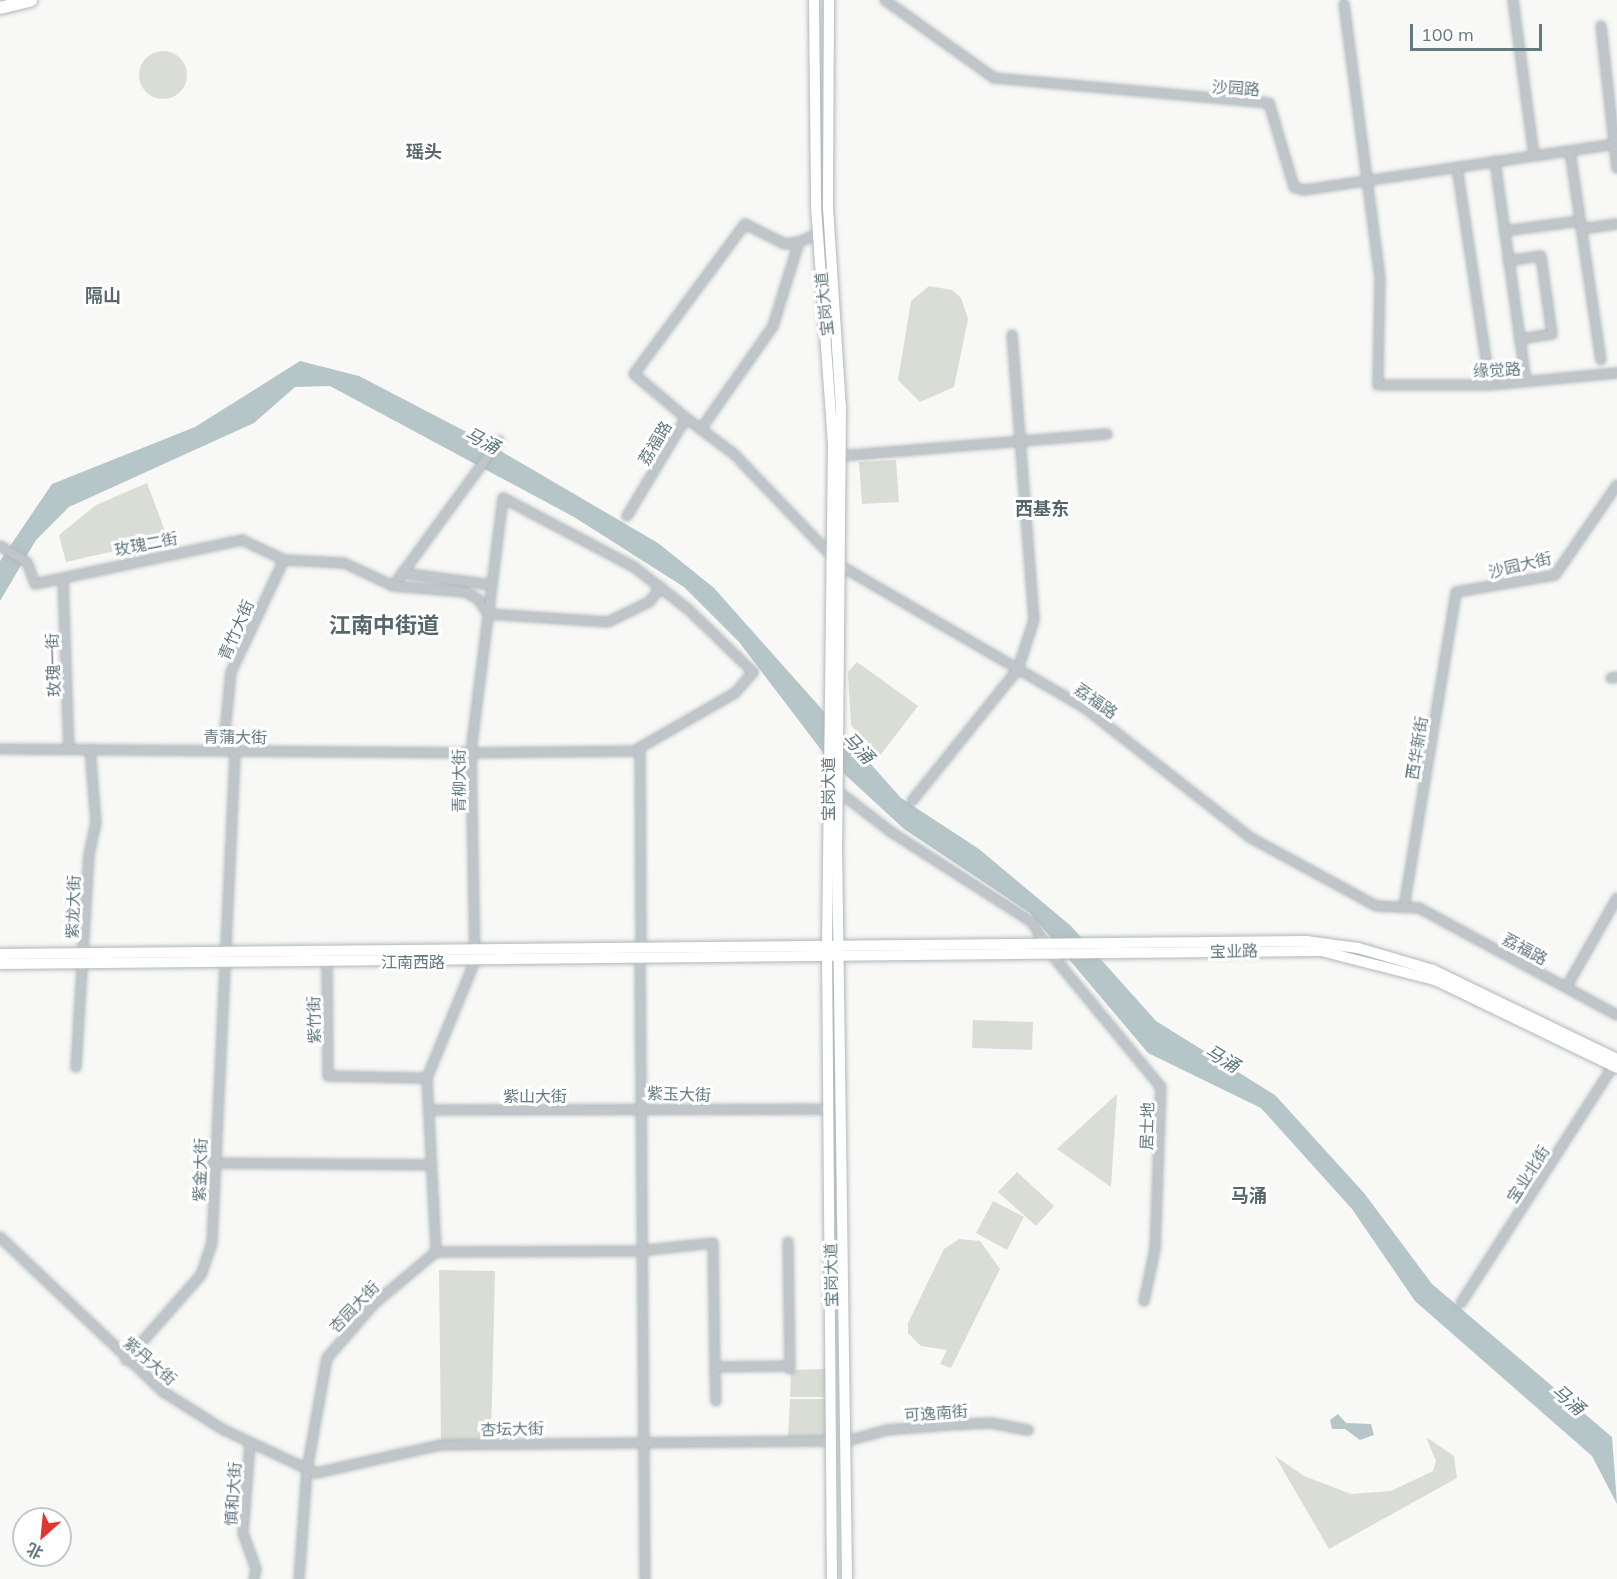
<!DOCTYPE html>
<html>
<head>
<meta charset="utf-8">
<style>
  body { margin:0 }
  #map { position:relative; width:1617px; height:1579px; overflow:hidden; background:#f8f8f6; font-family:Mulish,"Noto Sans SC",sans-serif }
  div>[style] { position:absolute }
  .green>* { inset:0; background:#d9ddd5 }
  .round { border-radius:50% }
  .water>* { inset:0; background:#b6c5c7 }
  .roads { filter:drop-shadow(0 0 2px #afb8bb) drop-shadow(0 0 2px #afb8bb) }
  .street>* { height:8px; margin:-4px; padding:0 4px; transform-origin:4px; border-radius:4px; background:#bfc5c8 }
  .secondary>* { height:10px; margin:-5px; padding:0 5px; transform-origin:5px; border-radius:5px; background:#fff }
  .primary>* { height:12px; margin:-6px; padding:0 6px; transform-origin:6px; border-radius:6px; background:#fff }
  span { translate:-50% -50%; white-space:nowrap; text-align:center; line-height:1.15; -webkit-text-stroke:6px #fff; paint-order:stroke }
  .street-label { font-size:16px; color:#647980 }
  .neighbourhood-label { font-size:18px; color:#56666b; font-weight:700 }
  .water-label { font-size:18px; color:#5e787a; font-style:italic }
  .district-label { font-size:22px; color:#56666b; font-weight:700 }
  .north { position:absolute; left:12px; top:1507px; width:60px; height:60px; box-sizing:border-box; background:#fff; border:2px solid #c1c9cc; border-radius:50%; rotate:207deg; font-size:16px; font-weight:700; line-height:24px; text-align:center; color:#647980 }
  .north::after { content:''; display:block; margin:auto; width:21px; height:27px; background:#e0372e; clip-path:polygon(50% 0,100% 100%,50% 72%,0 100%) }
  .scale { position:absolute; left:1410px; top:24px; width:132px; height:27px; box-sizing:border-box; border:3px solid #647980; border-top:0; padding-left:8px; font-size:18px; line-height:21px; white-space:nowrap; color:#647980; -webkit-text-stroke:4px #fff; paint-order:stroke }
</style>
</head>
<body>
<div id="map">
  <div class="green">
    <i class="round" style="left:139px;top:51px;width:48px;height:48px"></i>
    <i style="clip-path:polygon(929px 286px,952px 290px,961px 298px,968px 319px,954px 387px,920px 402px,898px 380px,911px 301px)"></i>
    <i style="clip-path:polygon(896px 460px,899px 502px,862px 504px,859px 462px)"></i>
    <i style="clip-path:polygon(147px 483px,168px 539px,66px 562px,59px 535px,96px 505px)"></i>
    <i style="clip-path:polygon(857px 662px,918px 706px,879px 757px,851px 725px,848px 672px)"></i>
    <i style="clip-path:polygon(973px 1020px,1033px 1022px,1032px 1050px,972px 1048px)"></i>
    <i style="clip-path:polygon(1117px 1094px,1111px 1187px,1057px 1149px)"></i>
    <i style="clip-path:polygon(1017px 1172px,1054px 1206px,1036px 1226px,998px 1192px)"></i>
    <i style="clip-path:polygon(993px 1201px,1024px 1217px,1007px 1250px,976px 1233px)"></i>
    <i style="clip-path:polygon(959px 1239px,980px 1241px,1000px 1269px,951px 1368px,940px 1364px,947px 1350px,921px 1346px,908px 1333px,908px 1323px,944px 1249px)"></i>
    <i style="clip-path:polygon(439px 1270px,495px 1271px,491px 1439px,441px 1442px)"></i>
    <i style="clip-path:polygon(829px 1369px,829px 1397px,790px 1397px,791px 1370px)"></i>
    <i style="clip-path:polygon(790px 1399px,829px 1399px,828px 1437px,788px 1437px)"></i>
    <i style="clip-path:polygon(1426px 1437px,1454px 1456px,1457px 1478px,1329px 1549px,1275px 1456px,1304px 1476px,1351px 1494px,1391px 1491px,1433px 1471px,1436px 1461px)"></i>
  </div>
  <div class="water">
    <i style="clip-path:polygon(300px 361px,359px 376px,482px 440px,658px 543px,714px 588px,901px 798px,979px 849px,1071px 926px,1156px 1021px,1275px 1095px,1364px 1193px,1432px 1284px,1612px 1437px,1617px 1504px,1592px 1456px,1415px 1301px,1352px 1209px,1261px 1108px,1148px 1053px,1030px 913px,904px 829px,828px 759px,739px 642px,684px 587px,574px 517px,330px 386px,295px 387px,254px 423px,69px 507px,36px 540px,0 601px,0 561px,52px 484px,195px 427px)"></i>
    <i style="clip-path:polygon(1338px 1414px,1346px 1423px,1371px 1424px,1374px 1435px,1360px 1440px,1345px 1429px,1332px 1429px,1330px 1420px)"></i>
  </div>
  <div class="roads">
    <div class="street">
      <i style="left:885px;top:0;width:134px;rotate:35.6deg"></i>
      <i style="left:994px;top:78px;width:276px;rotate:5.2deg"></i>
      <i style="left:1269px;top:103px;width:88px;rotate:73.4deg"></i>
      <i style="left:1294px;top:187px;width:10px;rotate:17deg"></i>
      <i style="left:1304px;top:190px;width:316px;rotate:-8.4deg"></i>
      <i style="left:1513px;top:0;width:157px;rotate:82.3deg"></i>
      <i style="left:1344px;top:4px;width:274px;rotate:82.5deg"></i>
      <i style="left:1380px;top:276px;width:109px;rotate:91.1deg"></i>
      <i style="left:1378px;top:385px;width:112px"></i>
      <i style="left:1490px;top:385px;width:128px;rotate:-5.4deg"></i>
      <i style="left:1601px;top:26px;width:143px;rotate:83.6deg"></i>
      <i style="left:1570px;top:151px;width:211px;rotate:81.6deg"></i>
      <i style="left:1495px;top:161px;width:223px;rotate:82deg"></i>
      <i style="left:1457px;top:167px;width:220px;rotate:81.4deg"></i>
      <i style="left:1581px;top:229px;width:36px;rotate:-8deg"></i>
      <i style="left:1504px;top:231px;width:77px;rotate:-7.5deg"></i>
      <i style="left:1508px;top:261px;width:33px;rotate:-9deg"></i>
      <i style="left:1541px;top:256px;width:79px;rotate:82deg"></i>
      <i style="left:1552px;top:334px;width:33px;rotate:171deg"></i>
      <i style="left:686px;top:418px;width:68px;rotate:-139.8deg"></i>
      <i style="left:634px;top:374px;width:187px;rotate:-53.5deg"></i>
      <i style="left:745px;top:224px;width:45px;rotate:26.6deg"></i>
      <i style="left:785px;top:244px;width:14px;rotate:-8deg"></i>
      <i style="left:701px;top:429px;width:126px;rotate:-55deg"></i>
      <i style="left:773px;top:326px;width:88px;rotate:-72.8deg"></i>
      <i style="left:799px;top:242px;width:20px;rotate:-24deg"></i>
      <i style="left:841px;top:456px;width:267px;rotate:-4.7deg"></i>
      <i style="left:627px;top:516px;width:114px;rotate:-59deg"></i>
      <i style="left:686px;top:418px;width:60px;rotate:36.9deg"></i>
      <i style="left:734px;top:454px;width:155px;rotate:46.3deg"></i>
      <i style="left:841px;top:566px;width:282px;rotate:30.2deg"></i>
      <i style="left:1085px;top:708px;width:211px;rotate:38.1deg"></i>
      <i style="left:1251px;top:838px;width:142px;rotate:28.5deg"></i>
      <i style="left:1376px;top:906px;width:43px;rotate:2.7deg"></i>
      <i style="left:1419px;top:908px;width:225px;rotate:28.4deg"></i>
      <i style="left:0;top:546px;width:31px;rotate:31deg"></i>
      <i style="left:27px;top:562px;width:23px;rotate:70deg"></i>
      <i style="left:35px;top:584px;width:212px;rotate:-12deg"></i>
      <i style="left:242px;top:540px;width:47px;rotate:25.5deg"></i>
      <i style="left:284px;top:560px;width:60px;rotate:2.9deg"></i>
      <i style="left:344px;top:563px;width:54px;rotate:25.1deg"></i>
      <i style="left:393px;top:586px;width:180px;rotate:-53.8deg"></i>
      <i style="left:402px;top:573px;width:91px;rotate:7.6deg"></i>
      <i style="left:63px;top:580px;width:169px;rotate:88deg"></i>
      <i style="left:393px;top:586px;width:72px;rotate:4.8deg"></i>
      <i style="left:465px;top:592px;width:15px;rotate:28deg"></i>
      <i style="left:478px;top:599px;width:18px;rotate:56deg"></i>
      <i style="left:488px;top:614px;width:120px;rotate:3.8deg"></i>
      <i style="left:608px;top:622px;width:46px;rotate:-26deg"></i>
      <i style="left:649px;top:602px;width:19px;rotate:-51deg"></i>
      <i style="left:1611px;top:678px;width:6px;rotate:-9deg"></i>
      <i style="left:0;top:749px;width:471px;rotate:0.5deg"></i>
      <i style="left:471px;top:753px;width:163px;rotate:-0.7deg"></i>
      <i style="left:634px;top:751px;width:116px;rotate:-29.9deg"></i>
      <i style="left:735px;top:693px;width:28px;rotate:-49deg"></i>
      <i style="left:753px;top:672px;width:89px;rotate:-135.9deg"></i>
      <i style="left:689px;top:610px;width:70px;rotate:-142deg"></i>
      <i style="left:634px;top:567px;width:148px;rotate:-152.2deg"></i>
      <i style="left:503px;top:498px;width:257px;rotate:97.2deg"></i>
      <i style="left:471px;top:753px;width:208px;rotate:88.9deg"></i>
      <i style="left:475px;top:961px;width:126px;rotate:112.3deg"></i>
      <i style="left:427px;top:1078px;width:174px;rotate:87deg"></i>
      <i style="left:640px;top:749px;width:198px;rotate:89.7deg"></i>
      <i style="left:223px;top:751px;width:79px;rotate:-84.2deg"></i>
      <i style="left:231px;top:672px;width:124px;rotate:-64.7deg"></i>
      <i style="left:838px;top:791px;width:67px;rotate:37.7deg"></i>
      <i style="left:891px;top:832px;width:167px;rotate:32.6deg"></i>
      <i style="left:1032px;top:922px;width:39px;rotate:59deg"></i>
      <i style="left:1052px;top:955px;width:171px;rotate:50.5deg"></i>
      <i style="left:1161px;top:1087px;width:162px;rotate:92.1deg"></i>
      <i style="left:1155px;top:1249px;width:53px;rotate:101.9deg"></i>
      <i style="left:912px;top:801px;width:169px;rotate:-51.2deg"></i>
      <i style="left:1018px;top:669px;width:52px;rotate:-71.9deg"></i>
      <i style="left:1034px;top:620px;width:286px;rotate:-94.4deg"></i>
      <i style="left:1404px;top:907px;width:319px;rotate:-80.6deg"></i>
      <i style="left:1456px;top:592px;width:100px;rotate:-9.7deg"></i>
      <i style="left:1555px;top:575px;width:109px;rotate:-55.4deg"></i>
      <i style="left:640px;top:959px;width:620px;rotate:89.54deg"></i>
      <i style="left:327px;top:962px;width:114px;rotate:89.5deg"></i>
      <i style="left:328px;top:1076px;width:99px;rotate:1.2deg"></i>
      <i style="left:1567px;top:986px;width:101px;rotate:-60.4deg"></i>
      <i style="left:76px;top:1067px;width:212px;rotate:-86.5deg"></i>
      <i style="left:89px;top:855px;width:33px;rotate:-78deg"></i>
      <i style="left:96px;top:823px;width:74px;rotate:-94.6deg"></i>
      <i style="left:429px;top:1110px;width:399px;rotate:-0.1deg"></i>
      <i style="left:212px;top:1163px;width:217px;rotate:0.5deg"></i>
      <i style="left:0;top:1237px;width:224px;rotate:43.5deg"></i>
      <i style="left:162px;top:1391px;width:71px;rotate:32.3deg"></i>
      <i style="left:222px;top:1429px;width:104px;rotate:25.1deg"></i>
      <i style="left:316px;top:1473px;width:127px;rotate:-12.7deg"></i>
      <i style="left:440px;top:1445px;width:391px;rotate:-0.6deg"></i>
      <i style="left:788px;top:1242px;width:127px;rotate:89.1deg"></i>
      <i style="left:1461px;top:1303px;width:285px;rotate:-57.3deg"></i>
      <i style="left:126px;top:1360px;width:113px;rotate:-48.6deg"></i>
      <i style="left:201px;top:1275px;width:34px;rotate:-71deg"></i>
      <i style="left:212px;top:1243px;width:493px;rotate:-87.3deg"></i>
      <i style="left:716px;top:1401px;width:34px;rotate:-92deg"></i>
      <i style="left:715px;top:1367px;width:75px;rotate:-0.8deg"></i>
      <i style="left:847px;top:1441px;width:41px;rotate:-15.4deg"></i>
      <i style="left:887px;top:1430px;width:62px;rotate:-4.6deg"></i>
      <i style="left:949px;top:1425px;width:42px;rotate:-2.7deg"></i>
      <i style="left:991px;top:1423px;width:38px;rotate:11deg"></i>
      <i style="left:250px;top:1443px;width:90px;rotate:94.4deg"></i>
      <i style="left:243px;top:1533px;width:38px;rotate:70deg"></i>
      <i style="left:256px;top:1569px;width:10px;rotate:101deg"></i>
      <i style="left:299px;top:1579px;width:109px;rotate:-85.8deg"></i>
      <i style="left:307px;top:1470px;width:114px;rotate:-79.9deg"></i>
      <i style="left:327px;top:1358px;width:73px;rotate:-48.9deg"></i>
      <i style="left:375px;top:1303px;width:80px;rotate:-39.9deg"></i>
      <i style="left:436px;top:1252px;width:203px;rotate:-0.3deg"></i>
      <i style="left:639px;top:1251px;width:74px;rotate:-6.2deg"></i>
      <i style="left:713px;top:1243px;width:124px;rotate:89.1deg"></i>
    </div>
    <div class="secondary">
      <i style="left:814px;top:0;width:207px;rotate:89.4deg"></i>
      <i style="left:816px;top:207px;width:237px;rotate:85.9deg"></i>
      <i style="left:833px;top:443px;width:504px;rotate:90.68deg"></i>
      <i style="left:827px;top:947px;width:632px;rotate:89.55deg"></i>
      <i style="left:829px;top:0;width:208px;rotate:90.3deg"></i>
      <i style="left:828px;top:208px;width:199px;rotate:86.3deg"></i>
      <i style="left:841px;top:407px;width:436px;rotate:90.5deg"></i>
      <i style="left:837px;top:843px;width:736px;rotate:89.22deg"></i>
      <i style="left:0;top:954px;width:1306px;rotate:-0.57deg"></i>
      <i style="left:1306px;top:941px;width:52px;rotate:7.7deg"></i>
      <i style="left:1358px;top:948px;width:78px;rotate:16.3deg"></i>
      <i style="left:1433px;top:970px;width:204px;rotate:25.8deg"></i>
      <i style="left:0;top:964px;width:1321px;rotate:-0.56deg"></i>
      <i style="left:1321px;top:951px;width:118px;rotate:14.3deg"></i>
      <i style="left:1435px;top:980px;width:202px;rotate:25.8deg"></i>
    </div>
    <div class="primary">
      <i style="left:0;top:8px;width:32px;rotate:-14deg"></i>
    </div>
  </div>
  <div class="street-label">
    <span style="left:1236px;top:88px;rotate:4deg">沙园路</span>
    <span style="left:824px;top:304px;rotate:-96deg">宝岗大道</span>
    <span style="left:1497px;top:370px;rotate:-3deg">缘觉路</span>
    <span style="left:655px;top:443px;rotate:-59deg">荔福路</span>
    <span style="left:146px;top:544px;rotate:-11deg">玫瑰二街</span>
    <span style="left:1520px;top:565px;rotate:-13deg">沙园大街</span>
    <span style="left:236px;top:630px;rotate:-66deg">青竹大街</span>
    <span style="left:53px;top:665px;rotate:-92deg">玫瑰一街</span>
    <span style="left:1096px;top:701px;rotate:35deg">荔福路</span>
    <span style="left:235px;top:737px;rotate:1deg">青蒲大街</span>
    <span style="left:1417px;top:748px;rotate:-81deg">西华新街</span>
    <span style="left:459px;top:781px;rotate:-90deg">青柳大街</span>
    <span style="left:828px;top:789px;rotate:-90deg">宝岗大道</span>
    <span style="left:73px;top:907px;rotate:-88deg">紫龙大街</span>
    <span style="left:1525px;top:949px;rotate:28deg">荔福路</span>
    <span style="left:1234px;top:951px;rotate:-1deg">宝业路</span>
    <span style="left:413px;top:962px">江南西路</span>
    <span style="left:314px;top:1020px;rotate:-91deg">紫竹街</span>
    <span style="left:679px;top:1094px;rotate:2deg">紫玉大街</span>
    <span style="left:535px;top:1096px">紫山大街</span>
    <span style="left:1147px;top:1126px;rotate:-88deg">居士地</span>
    <span style="left:200px;top:1170px;rotate:-88deg">紫金大街</span>
    <span style="left:1528px;top:1174px;rotate:-57deg">宝业北街</span>
    <span style="left:831px;top:1275px;rotate:-91deg">宝岗大道</span>
    <span style="left:354px;top:1307px;rotate:-46deg">杏园大街</span>
    <span style="left:150px;top:1361px;rotate:41deg">紫丹大街</span>
    <span style="left:936px;top:1413px;rotate:-4deg">可逸南街</span>
    <span style="left:512px;top:1429px;rotate:-1deg">杏坛大街</span>
    <span style="left:233px;top:1494px;rotate:-86deg">慎和大街</span>
  </div>
  <div class="neighbourhood-label">
    <span style="left:424px;top:152px">瑶头</span>
    <span style="left:103px;top:296px">隔山</span>
    <span style="left:1042px;top:509px">西基东</span>
    <span style="left:1249px;top:1196px">马涌</span>
  </div>
  <div class="water-label">
    <span style="left:482px;top:441px;rotate:28deg">马涌</span>
    <span style="left:858px;top:748px;rotate:47deg">马涌</span>
    <span style="left:1222px;top:1059px;rotate:31deg">马涌</span>
    <span style="left:1568px;top:1400px;rotate:41deg">马涌</span>
  </div>
  <div class="district-label">
    <span style="left:384px;top:626px">江南中街道</span>
  </div>
  <div class="north">北</div>
  <div class="scale">100 m</div>
</div>
</body>
</html>
